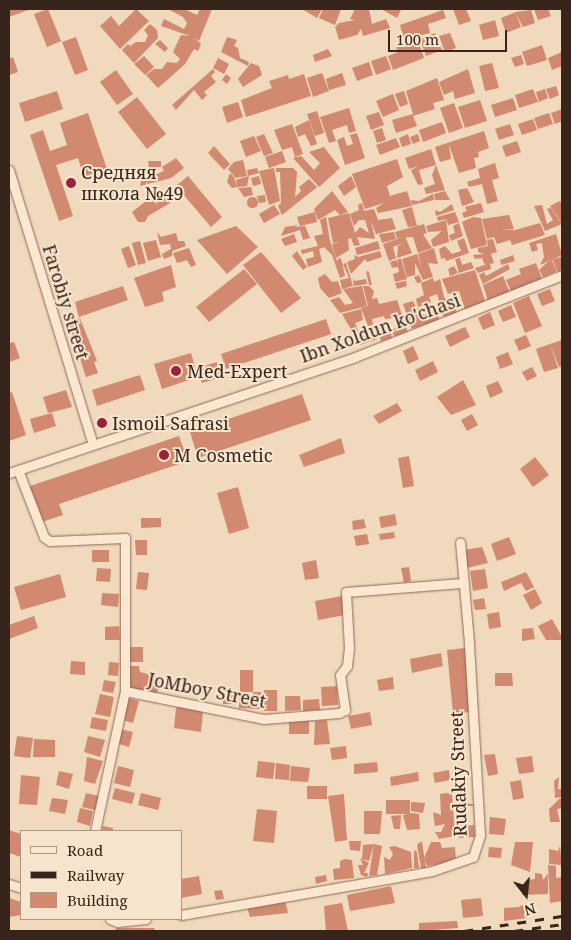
<!DOCTYPE html>
<html>
<head>
<meta charset="utf-8">
<style>
  body { margin:0 }
  #map { position:relative; width:571px; height:940px; overflow:hidden; background:#f0d9bd; font-family:"Noto Serif",serif }
  div>[style] { position:absolute }
  .building>* { inset:0; background:#d18970 }
  .round { border-radius:50% }
  .roads { filter:drop-shadow(0 0 1px #896855) drop-shadow(0 0 1px #896855) }
  .minor>* { height:9px; margin:-4.5px; padding:0 4.5px; transform-origin:4.5px; border-radius:4.5px; background:#fbe7d0 }
  .rail>* { height:2.5px; margin-top:-1.25px; transform-origin:0; background:repeating-linear-gradient(90deg,#37241b 0 9px,transparent 0 18px) }
  .dots>* { width:14px; height:14px; translate:-50% -50%; box-sizing:border-box; border:2px solid #f7e4cd; border-radius:50% }
  span { translate:-50% -50%; white-space:nowrap; text-align:center; line-height:1.15; -webkit-text-stroke:4px #f7e4cd; paint-order:stroke }
  .poi-label { font-size:18px; color:#37241b }
  .left { translate:0 -50%; text-align:left }
  .street-label { font-size:18px; color:#37241b }
  .frame { position:absolute; inset:0; border:10px solid #37241b; pointer-events:none }
  .legend { position:absolute; left:20px; top:830px; width:162px; height:90px; box-sizing:border-box; background:#f7e4cd; border:1px solid #aa9786; margin:0; padding:6px 9px; list-style:none; font-size:15px; color:#37241b }
  .legend li { display:flex; align-items:center; gap:10px; height:25px }
  .legend b { width:25px; border:1px solid #aa9786 }
  .north { position:absolute; left:501px; top:870px; width:50px; height:50px; -webkit-text-stroke:4px #f7e4cd; paint-order:stroke; rotate:164deg; font-size:14px; font-weight:700; line-height:20px; text-align:center; color:#37241b }
  .north::after { content:''; display:block; margin:auto; width:18px; height:22px; background:#37241b; clip-path:polygon(50% 0,100% 100%,50% 72%,0 100%) }
  .scale { position:absolute; left:388px; top:30px; width:119px; height:22px; box-sizing:border-box; border:2px solid #37241b; border-top:0; padding-left:6px; font-size:15px; line-height:18px; white-space:nowrap; color:#37241b; -webkit-text-stroke:4px #f7e4cd; paint-order:stroke }
</style>
</head>
<body>
<div id="map">
  <div class="building">
    <i style="clip-path:polygon(9px 9px,31px 9px,9px 17px)"></i>
    <i style="clip-path:polygon(48px 9px,61px 41px,47px 47px,34px 14px)"></i>
    <i style="clip-path:polygon(136px 9px,149px 21px,120px 49px,100px 26px,111px 16px,119px 26px)"></i>
    <i style="clip-path:polygon(168px 9px,184px 9px,197px 15px,200px 9px,212px 9px,199px 41px,194px 38px,201px 44px,198px 51px,194px 49px,185px 64px,158px 88px,146px 75px,154px 69px,162px 69px,167px 62px,177px 63px,180px 59px,173px 52px,181px 35px,190px 36px,161px 26px,164px 19px,184px 29px,187px 23px,183px 17px)"></i>
    <i style="clip-path:polygon(302px 9px,322px 9px,317px 18px)"></i>
    <i style="clip-path:polygon(323px 9px,341px 9px,335px 25px,319px 18px)"></i>
    <i style="clip-path:polygon(355px 9px,369px 9px,372px 24px,386px 19px,390px 28px,363px 36px,361px 29px,357px 35px,339px 40px,335px 27px,339px 23px,355px 20px,350px 19px)"></i>
    <i style="clip-path:polygon(381px 9px,398px 9px,401px 10px,397px 18px)"></i>
    <i style="clip-path:polygon(453px 9px,466px 9px,471px 21px,459px 25px)"></i>
    <i style="clip-path:polygon(534px 9px,548px 9px,551px 16px,538px 20px)"></i>
    <i style="clip-path:polygon(443px 10px,446px 18px,428px 24px,430px 33px,413px 37px,415px 43px,418px 41px,424px 58px,393px 70px,388px 56px,398px 52px,396px 47px,405px 44px,400px 25px)"></i>
    <i style="clip-path:polygon(531px 10px,535px 23px,523px 27px,516px 14px,521px 27px,506px 33px,501px 18px,516px 12px)"></i>
    <i style="clip-path:polygon(495px 20px,499px 36px,483px 40px,479px 25px)"></i>
    <i style="clip-path:polygon(150px 24px,157px 30px,158px 38px,134px 63px,122px 50px,128px 44px,130px 46px,136px 42px,145px 42px,148px 35px,144px 30px)"></i>
    <i style="clip-path:polygon(435px 33px,442px 50px,426px 56px,420px 39px)"></i>
    <i style="clip-path:polygon(450px 33px,456px 48px,445px 52px,439px 36px)"></i>
    <i style="clip-path:polygon(76px 37px,88px 70px,75px 75px,62px 42px)"></i>
    <i style="clip-path:polygon(227px 37px,237px 40px,234px 46px,238px 48px,240px 58px,249px 62px,248px 66px,221px 52px)"></i>
    <i style="clip-path:polygon(160px 40px,168px 48px,165px 52px,155px 44px)"></i>
    <i style="clip-path:polygon(542px 45px,547px 60px,527px 66px,522px 52px)"></i>
    <i style="clip-path:polygon(328px 49px,332px 56px,315px 62px,313px 55px)"></i>
    <i style="clip-path:polygon(562px 52px,562px 66px,552px 70px,548px 58px)"></i>
    <i style="clip-path:polygon(521px 55px,524px 64px,515px 67px,511px 58px)"></i>
    <i style="clip-path:polygon(144px 56px,154px 67px,145px 75px,134px 64px)"></i>
    <i style="clip-path:polygon(386px 56px,391px 69px,376px 75px,371px 61px)"></i>
    <i style="clip-path:polygon(13px 57px,18px 72px,9px 75px,9px 59px)"></i>
    <i style="clip-path:polygon(218px 58px,229px 64px,224px 74px,213px 68px)"></i>
    <i style="clip-path:polygon(369px 62px,373px 75px,357px 81px,352px 68px)"></i>
    <i style="clip-path:polygon(251px 63px,259px 66px,262px 75px,243px 87px,238px 79px)"></i>
    <i style="clip-path:polygon(492px 63px,499px 88px,485px 91px,479px 66px)"></i>
    <i style="clip-path:polygon(213px 69px,215px 72px,211px 76px,216px 82px,204px 92px,207px 95px,202px 100px,194px 90px,176px 110px,172px 105px)"></i>
    <i style="clip-path:polygon(468px 69px,475px 93px,455px 99px,453px 91px,444px 95px,439px 82px)"></i>
    <i style="clip-path:polygon(116px 70px,133px 94px,117px 105px,100px 82px)"></i>
    <i style="clip-path:polygon(322px 73px,329px 91px,313px 97px,307px 78px)"></i>
    <i style="clip-path:polygon(342px 73px,346px 85px,329px 90px,326px 79px)"></i>
    <i style="clip-path:polygon(226px 74px,231px 78px,227px 84px,222px 80px)"></i>
    <i style="clip-path:polygon(304px 74px,311px 96px,246px 117px,241px 100px,272px 88px,269px 81px,288px 75px,289px 79px)"></i>
    <i style="clip-path:polygon(437px 78px,444px 100px,433px 103px,435px 109px,413px 116px,417px 126px,396px 133px,392px 120px,413px 114px,406px 91px)"></i>
    <i style="clip-path:polygon(556px 86px,559px 95px,550px 99px,546px 89px)"></i>
    <i style="clip-path:polygon(533px 89px,538px 102px,519px 108px,515px 95px)"></i>
    <i style="clip-path:polygon(545px 89px,548px 98px,539px 102px,536px 92px)"></i>
    <i style="clip-path:polygon(57px 91px,63px 109px,25px 122px,19px 103px)"></i>
    <i style="clip-path:polygon(404px 91px,408px 104px,400px 107px,395px 94px)"></i>
    <i style="clip-path:polygon(393px 94px,399px 110px,383px 117px,376px 101px)"></i>
    <i style="clip-path:polygon(137px 97px,166px 134px,147px 149px,118px 112px)"></i>
    <i style="clip-path:polygon(513px 98px,517px 110px,495px 117px,491px 105px)"></i>
    <i style="clip-path:polygon(480px 100px,487px 121px,465px 128px,458px 107px)"></i>
    <i style="clip-path:polygon(238px 102px,243px 117px,227px 123px,222px 107px)"></i>
    <i style="clip-path:polygon(454px 103px,463px 128px,449px 133px,440px 108px)"></i>
    <i style="clip-path:polygon(349px 108px,356px 131px,349px 133px,347px 125px,332px 130px,336px 141px,329px 143px,320px 117px)"></i>
    <i style="clip-path:polygon(562px 109px,562px 121px,555px 124px,551px 113px)"></i>
    <i style="clip-path:polygon(317px 111px,324px 133px,315px 136px,307px 114px)"></i>
    <i style="clip-path:polygon(379px 112px,384px 125px,371px 130px,366px 116px)"></i>
    <i style="clip-path:polygon(88px 113px,107px 169px,84px 177px,78px 158px,56px 165px,73px 216px,59px 221px,30px 135px,43px 130px,50px 151px,67px 145px,60px 123px)"></i>
    <i style="clip-path:polygon(549px 113px,553px 124px,538px 129px,534px 118px)"></i>
    <i style="clip-path:polygon(533px 119px,537px 130px,522px 135px,518px 124px)"></i>
    <i style="clip-path:polygon(309px 120px,317px 144px,311px 146px,305px 134px,298px 137px,295px 127px)"></i>
    <i style="clip-path:polygon(442px 122px,446px 133px,423px 142px,419px 130px)"></i>
    <i style="clip-path:polygon(292px 124px,303px 154px,295px 157px,292px 147px,282px 150px,274px 130px)"></i>
    <i style="clip-path:polygon(510px 124px,514px 135px,499px 140px,495px 129px)"></i>
    <i style="clip-path:polygon(382px 128px,386px 140px,377px 143px,373px 131px)"></i>
    <i style="clip-path:polygon(484px 131px,489px 148px,478px 152px,479px 157px,474px 158px,476px 168px,459px 173px,449px 145px,451px 159px,440px 162px,435px 147px)"></i>
    <i style="clip-path:polygon(357px 133px,365px 158px,345px 165px,337px 140px,344px 137px,347px 146px,353px 144px,350px 135px)"></i>
    <i style="clip-path:polygon(264px 134px,273px 153px,264px 156px,256px 137px)"></i>
    <i style="clip-path:polygon(408px 134px,411px 144px,402px 147px,399px 138px)"></i>
    <i style="clip-path:polygon(418px 134px,420px 141px,413px 144px,410px 137px)"></i>
    <i style="clip-path:polygon(254px 136px,261px 151px,246px 157px,240px 141px)"></i>
    <i style="clip-path:polygon(396px 138px,400px 147px,380px 155px,376px 145px)"></i>
    <i style="clip-path:polygon(517px 141px,521px 152px,506px 157px,502px 146px)"></i>
    <i style="clip-path:polygon(214px 146px,230px 164px,224px 170px,208px 153px)"></i>
    <i style="clip-path:polygon(324px 147px,340px 168px,319px 187px,293px 158px,301px 156px,314px 170px,320px 163px,309px 152px)"></i>
    <i style="clip-path:polygon(431px 149px,436px 165px,419px 170px,423px 184px,418px 185px,411px 170px,419px 166px,409px 169px,405px 158px)"></i>
    <i style="clip-path:polygon(282px 151px,286px 162px,269px 168px,265px 157px)"></i>
    <i style="clip-path:polygon(176px 158px,184px 168px,171px 178px,140px 186px,141px 181px,164px 171px,162px 167px)"></i>
    <i style="clip-path:polygon(397px 159px,403px 177px,387px 186px,390px 196px,407px 191px,412px 206px,378px 213px,376px 208px,384px 203px,365px 209px,352px 174px)"></i>
    <i style="clip-path:polygon(243px 160px,247px 176px,236px 178px,228px 169px,234px 162px)"></i>
    <i style="clip-path:polygon(148px 161px,161px 161px,161px 167px,149px 167px)"></i>
    <i style="clip-path:polygon(495px 163px,499px 178px,492px 180px,498px 201px,487px 204px,482px 184px,469px 187px,467px 182px,480px 178px,478px 169px)"></i>
    <i style="clip-path:polygon(436px 165px,445px 190px,426px 194px,424px 188px,435px 184px,432px 175px)"></i>
    <i style="clip-path:polygon(257px 168px,259px 173px,248px 176px,247px 170px)"></i>
    <i style="clip-path:polygon(274px 168px,280px 201px,269px 205px,259px 171px)"></i>
    <i style="clip-path:polygon(276px 168px,293px 168px,297px 172px,295px 197px,301px 191px,299px 187px,309px 179px,317px 187px,282px 215px,278px 206px,281px 203px,280px 172px,276px 172px)"></i>
    <i style="clip-path:polygon(230px 173px,234px 177px,237px 187px,232px 188px,227px 182px)"></i>
    <i style="clip-path:polygon(188px 176px,222px 217px,211px 227px,176px 186px)"></i>
    <i style="clip-path:polygon(249px 176px,247px 186px,237px 187px,236px 180px)"></i>
    <i style="clip-path:polygon(259px 176px,261px 184px,253px 186px,251px 178px)"></i>
    <i style="clip-path:polygon(351px 176px,356px 187px,344px 196px,338px 186px)"></i>
    <i style="clip-path:polygon(251px 187px,253px 195px,244px 197px,238px 188px)"></i>
    <i style="clip-path:polygon(467px 188px,474px 202px,462px 206px,458px 190px)"></i>
    <i style="clip-path:polygon(159px 191px,170px 203px,148px 216px,145px 222px,138px 222px,132px 212px)"></i>
    <i style="clip-path:polygon(332px 191px,348px 212px,340px 215px,335px 210px,318px 220px,314px 209px)"></i>
    <i style="clip-path:polygon(445px 191px,450px 200px,435px 200px,434px 194px)"></i>
    <i style="clip-path:polygon(433px 194px,434px 200px,412px 205px,411px 200px,419px 201px)"></i>
    <i style="clip-path:polygon(265px 195px,266px 202px,259px 203px,257px 196px)"></i>
    <i class="round" style="left:246.5px;top:196.5px;width:11px;height:11px"></i>
    <i style="clip-path:polygon(560px 201px,562px 204px,562px 223px,550px 206px)"></i>
    <i style="clip-path:polygon(362px 203px,364px 211px,374px 209px,378px 220px,392px 218px,396px 229px,376px 234px,371px 221px,375px 239px,357px 237px,360px 245px,354px 246px,351px 238px,348px 239px,349px 250px,336px 258px,332px 244px,341px 242px,333px 243px,328px 218px,349px 213px,355px 233px,360px 227px,369px 233px,365px 220px,359px 220px,354px 226px,350px 214px,359px 210px,358px 205px)"></i>
    <i style="clip-path:polygon(481px 203px,484px 212px,464px 218px,462px 213px,467px 211px,465px 207px)"></i>
    <i style="clip-path:polygon(452px 204px,454px 210px,436px 216px,435px 210px,440px 212px)"></i>
    <i style="clip-path:polygon(274px 205px,280px 214px,264px 223px,259px 214px)"></i>
    <i style="clip-path:polygon(542px 205px,547px 224px,553px 220px,547px 209px,551px 208px,562px 224px,545px 231px,534px 206px)"></i>
    <i style="clip-path:polygon(412px 207px,417px 226px,408px 227px,402px 210px)"></i>
    <i style="clip-path:polygon(315px 212px,317px 222px,300px 226px,297px 217px)"></i>
    <i style="clip-path:polygon(455px 212px,459px 222px,448px 225px,446px 219px,438px 221px,437px 217px)"></i>
    <i style="clip-path:polygon(509px 215px,514px 229px,502px 230px,515px 230px,540px 223px,545px 235px,512px 245px,510px 240px,497px 244px,494px 237px,487px 239px,482px 219px)"></i>
    <i style="clip-path:polygon(326px 217px,330px 241px,337px 261px,340px 257px,342px 262px,345px 276px,340px 278px,332px 255px,324px 247px,319px 249px,322px 262px,308px 267px,306px 259px,314px 257px,313px 251px,302px 254px,301px 250px,318px 246px,314px 236px,323px 234px,320px 220px)"></i>
    <i style="clip-path:polygon(473px 217px,481px 218px,487px 245px,471px 249px,462px 222px)"></i>
    <i style="clip-path:polygon(446px 220px,449px 242px,433px 247px,431px 240px,442px 231px,428px 232px,426px 226px)"></i>
    <i style="clip-path:polygon(459px 223px,463px 236px,451px 241px,449px 235px,455px 233px,453px 226px)"></i>
    <i style="clip-path:polygon(424px 224px,427px 233px,423px 234px,432px 248px,418px 253px,413px 237px,397px 238px,395px 232px)"></i>
    <i style="clip-path:polygon(298px 225px,295px 227px,305px 226px,310px 238px,303px 240px,300px 230px,281px 236px,285px 227px)"></i>
    <i style="clip-path:polygon(236px 226px,258px 247px,227px 274px,197px 240px)"></i>
    <i style="clip-path:polygon(157px 232px,161px 237px,176px 233px,178px 241px,184px 241px,186px 246px,172px 251px,172px 256px,164px 259px,162px 254px,171px 249px,170px 244px,160px 245px)"></i>
    <i style="clip-path:polygon(394px 232px,396px 239px,382px 243px,379px 234px)"></i>
    <i style="clip-path:polygon(294px 234px,297px 242px,285px 246px,281px 239px)"></i>
    <i style="clip-path:polygon(556px 234px,562px 255px,540px 265px,544px 257px,542px 243px,536px 244px,538px 250px,532px 252px,529px 243px)"></i>
    <i style="clip-path:polygon(405px 236px,412px 253px,397px 258px,398px 246px,404px 243px,393px 247px,396px 258px,389px 261px,383px 244px)"></i>
    <i style="clip-path:polygon(464px 238px,469px 253px,446px 261px,445px 258px,441px 259px,439px 249px,445px 246px,452px 254px,461px 251px,457px 241px)"></i>
    <i style="clip-path:polygon(493px 239px,497px 252px,491px 254px,494px 263px,490px 264px,491px 269px,478px 273px,475px 268px,485px 265px,482px 258px,475px 259px,473px 255px,484px 254px,478px 252px,478px 248px,488px 246px,487px 240px)"></i>
    <i style="clip-path:polygon(156px 240px,161px 257px,148px 261px,143px 243px)"></i>
    <i style="clip-path:polygon(140px 241px,146px 263px,138px 265px,132px 243px)"></i>
    <i style="clip-path:polygon(378px 241px,380px 249px,357px 255px,355px 248px)"></i>
    <i style="clip-path:polygon(129px 246px,136px 265px,128px 268px,121px 249px)"></i>
    <i style="clip-path:polygon(189px 248px,196px 265px,191px 267px,187px 260px,177px 263px,173px 253px)"></i>
    <i style="clip-path:polygon(434px 248px,438px 264px,428px 263px,433px 277px,423px 280px,415px 263px,415px 275px,407px 277px,402px 259px,417px 254px,422px 269px,418px 254px)"></i>
    <i style="clip-path:polygon(297px 251px,307px 267px,303px 270px,292px 256px)"></i>
    <i style="clip-path:polygon(380px 251px,382px 257px,367px 262px,365px 259px,351px 274px,347px 262px,355px 259px,354px 255px,358px 257px)"></i>
    <i style="clip-path:polygon(261px 252px,301px 298px,281px 313px,243px 265px)"></i>
    <i style="clip-path:polygon(513px 255px,515px 261px,501px 265px,500px 260px)"></i>
    <i style="clip-path:polygon(561px 257px,562px 270px,558px 272px,552px 259px)"></i>
    <i style="clip-path:polygon(460px 258px,462px 265px,471px 262px,474px 268px,459px 273px,455px 259px)"></i>
    <i style="clip-path:polygon(398px 259px,401px 259px,407px 279px,395px 282px,393px 274px,399px 272px,398px 267px,392px 268px,390px 262px,397px 260px,398px 263px)"></i>
    <i style="clip-path:polygon(551px 259px,557px 271px,543px 277px,539px 270px)"></i>
    <i style="clip-path:polygon(346px 263px,353px 286px,342px 289px,340px 280px,349px 278px,343px 264px)"></i>
    <i style="clip-path:polygon(536px 263px,542px 279px,512px 293px,506px 280px,521px 274px,519px 269px)"></i>
    <i style="clip-path:polygon(508px 264px,510px 269px,483px 284px,479px 275px,484px 272px,486px 276px)"></i>
    <i style="clip-path:polygon(171px 265px,176px 287px,162px 292px,164px 301px,145px 307px,134px 278px)"></i>
    <i style="clip-path:polygon(454px 266px,458px 273px,450px 276px,448px 269px)"></i>
    <i style="clip-path:polygon(244px 269px,257px 284px,209px 322px,196px 307px)"></i>
    <i style="clip-path:polygon(475px 270px,486px 304px,465px 310px,459px 291px,448px 294px,442px 279px)"></i>
    <i style="clip-path:polygon(366px 271px,369px 272px,372px 285px,369px 285px)"></i>
    <i style="clip-path:polygon(325px 274px,332px 282px,338px 281px,342px 293px,329px 298px,320px 288px,318px 278px)"></i>
    <i style="clip-path:polygon(419px 275px,422px 282px,417px 283px,414px 277px)"></i>
    <i style="clip-path:polygon(503px 276px,510px 293px,488px 301px,483px 285px)"></i>
    <i style="clip-path:polygon(353px 278px,355px 281px,366px 279px,367px 284px,354px 286px)"></i>
    <i style="clip-path:polygon(433px 278px,434px 282px,440px 279px,444px 297px,449px 304px,455px 305px,457px 314px,444px 318px,437px 294px,429px 297px,431px 302px,418px 307px,416px 299px,424px 295px,421px 283px)"></i>
    <i style="clip-path:polygon(406px 281px,407px 286px,397px 289px,395px 283px)"></i>
    <i style="clip-path:polygon(123px 286px,128px 300px,79px 317px,75px 302px)"></i>
    <i style="clip-path:polygon(362px 286px,367px 306px,340px 313px,330px 300px,339px 297px,345px 305px,353px 303px,343px 289px)"></i>
    <i style="clip-path:polygon(363px 286px,369px 286px,374px 291px,372px 299px,377px 298px,379px 304px,397px 300px,408px 333px,394px 336px,391px 329px,397px 327px,395px 318px,385px 319px,384px 316px,372px 319px,373px 325px,368px 326px,361px 308px,368px 306px)"></i>
    <i style="clip-path:polygon(550px 289px,555px 301px,542px 306px,537px 294px)"></i>
    <i style="clip-path:polygon(529px 296px,542px 326px,525px 333px,513px 303px)"></i>
    <i style="clip-path:polygon(413px 301px,417px 309px,424px 307px,428px 314px,437px 311px,439px 320px,412px 329px,403px 304px)"></i>
    <i style="clip-path:polygon(511px 305px,516px 317px,503px 322px,498px 311px)"></i>
    <i style="clip-path:polygon(361px 309px,363px 320px,355px 323px,360px 337px,374px 333px,377px 339px,360px 345px,342px 314px)"></i>
    <i style="clip-path:polygon(490px 312px,495px 325px,483px 330px,478px 318px)"></i>
    <i style="clip-path:polygon(80px 318px,97px 361px,94px 362px,98px 373px,86px 377px,68px 322px)"></i>
    <i style="clip-path:polygon(326px 319px,331px 334px,226px 369px,221px 354px)"></i>
    <i style="clip-path:polygon(465px 327px,470px 337px,450px 347px,445px 336px)"></i>
    <i style="clip-path:polygon(389px 328px,392px 338px,381px 341px,378px 331px)"></i>
    <i style="clip-path:polygon(526px 335px,531px 346px,519px 351px,514px 340px)"></i>
    <i style="clip-path:polygon(562px 340px,562px 366px,559px 367px,550px 344px)"></i>
    <i style="clip-path:polygon(14px 342px,20px 358px,9px 362px,9px 343px)"></i>
    <i style="clip-path:polygon(550px 344px,558px 368px,544px 372px,536px 349px)"></i>
    <i style="clip-path:polygon(413px 346px,419px 359px,408px 364px,403px 351px)"></i>
    <i style="clip-path:polygon(508px 352px,513px 364px,500px 369px,496px 357px)"></i>
    <i style="clip-path:polygon(191px 353px,198px 377px,162px 389px,154px 364px)"></i>
    <i style="clip-path:polygon(433px 361px,438px 372px,420px 381px,415px 370px)"></i>
    <i style="clip-path:polygon(217px 362px,222px 377px,202px 383px,198px 368px)"></i>
    <i style="clip-path:polygon(532px 367px,537px 376px,527px 381px,522px 372px)"></i>
    <i style="clip-path:polygon(140px 375px,145px 390px,97px 406px,92px 390px)"></i>
    <i style="clip-path:polygon(463px 380px,476px 405px,451px 415px,437px 397px)"></i>
    <i style="clip-path:polygon(498px 381px,503px 392px,490px 398px,486px 386px)"></i>
    <i style="clip-path:polygon(66px 390px,72px 407px,48px 413px,43px 397px)"></i>
    <i style="clip-path:polygon(12px 392px,26px 435px,9px 441px,9px 393px)"></i>
    <i style="clip-path:polygon(302px 394px,311px 420px,198px 458px,190px 432px)"></i>
    <i style="clip-path:polygon(397px 403px,402px 411px,379px 424px,373px 416px)"></i>
    <i style="clip-path:polygon(52px 413px,56px 426px,34px 433px,30px 419px)"></i>
    <i style="clip-path:polygon(472px 414px,478px 425px,467px 431px,461px 420px)"></i>
    <i style="clip-path:polygon(179px 436px,188px 461px,59px 504px,63px 515px,39px 523px,27px 487px)"></i>
    <i style="clip-path:polygon(341px 438px,345px 453px,304px 467px,299px 455px)"></i>
    <i style="clip-path:polygon(409px 456px,414px 486px,403px 488px,398px 458px)"></i>
    <i style="clip-path:polygon(535px 457px,549px 475px,533px 487px,520px 469px)"></i>
    <i style="clip-path:polygon(238px 487px,249px 528px,229px 534px,217px 493px)"></i>
    <i style="clip-path:polygon(395px 514px,397px 525px,381px 528px,379px 517px)"></i>
    <i style="clip-path:polygon(141px 518px,161px 518px,161px 527px,141px 528px)"></i>
    <i style="clip-path:polygon(364px 519px,366px 528px,353px 530px,352px 521px)"></i>
    <i style="clip-path:polygon(394px 532px,395px 538px,380px 540px,379px 534px)"></i>
    <i style="clip-path:polygon(367px 534px,369px 544px,356px 546px,354px 536px)"></i>
    <i style="clip-path:polygon(509px 537px,516px 554px,497px 561px,491px 544px)"></i>
    <i style="clip-path:polygon(135px 540px,147px 540px,147px 555px,136px 555px)"></i>
    <i style="clip-path:polygon(482px 547px,488px 563px,467px 568px,464px 550px)"></i>
    <i style="clip-path:polygon(92px 550px,109px 550px,109px 562px,92px 562px)"></i>
    <i style="clip-path:polygon(316px 560px,319px 578px,305px 580px,302px 563px)"></i>
    <i style="clip-path:polygon(409px 567px,411px 581px,404px 583px,401px 568px)"></i>
    <i style="clip-path:polygon(97px 568px,111px 569px,110px 582px,96px 581px)"></i>
    <i style="clip-path:polygon(485px 569px,488px 588px,473px 591px,470px 571px)"></i>
    <i style="clip-path:polygon(138px 572px,149px 573px,147px 590px,136px 589px)"></i>
    <i style="clip-path:polygon(526px 572px,534px 587px,526px 591px,521px 583px,504px 591px,501px 582px)"></i>
    <i style="clip-path:polygon(60px 574px,66px 597px,21px 610px,14px 587px)"></i>
    <i style="clip-path:polygon(535px 589px,542px 603px,531px 610px,523px 595px)"></i>
    <i style="clip-path:polygon(102px 593px,119px 594px,118px 607px,101px 605px)"></i>
    <i style="clip-path:polygon(342px 596px,345px 615px,318px 620px,315px 601px)"></i>
    <i style="clip-path:polygon(484px 598px,486px 609px,475px 610px,473px 600px)"></i>
    <i style="clip-path:polygon(499px 612px,501px 627px,489px 629px,487px 614px)"></i>
    <i style="clip-path:polygon(34px 616px,38px 628px,9px 639px,9px 625px)"></i>
    <i style="clip-path:polygon(552px 619px,562px 637px,562px 640px,546px 640px,538px 626px)"></i>
    <i style="clip-path:polygon(119px 626px,120px 640px,105px 640px,105px 627px)"></i>
    <i style="clip-path:polygon(533px 628px,535px 639px,522px 641px,522px 629px)"></i>
    <i style="clip-path:polygon(129px 647px,143px 647px,143px 662px,129px 662px)"></i>
    <i style="clip-path:polygon(465px 648px,471px 712px,453px 714px,447px 650px)"></i>
    <i style="clip-path:polygon(441px 653px,443px 666px,412px 673px,410px 659px)"></i>
    <i style="clip-path:polygon(71px 661px,85px 662px,85px 675px,70px 674px)"></i>
    <i style="clip-path:polygon(109px 662px,119px 663px,118px 676px,108px 675px)"></i>
    <i style="clip-path:polygon(129px 666px,139px 666px,140px 672px,160px 677px,157px 694px,128px 688px)"></i>
    <i style="clip-path:polygon(240px 670px,253px 670px,253px 692px,240px 692px)"></i>
    <i style="clip-path:polygon(495px 673px,512px 673px,513px 686px,495px 686px)"></i>
    <i style="clip-path:polygon(393px 677px,394px 689px,379px 691px,377px 680px)"></i>
    <i style="clip-path:polygon(104px 680px,116px 682px,113px 693px,102px 691px)"></i>
    <i style="clip-path:polygon(337px 686px,338px 705px,322px 706px,321px 687px)"></i>
    <i style="clip-path:polygon(264px 690px,277px 690px,277px 711px,264px 711px)"></i>
    <i style="clip-path:polygon(223px 692px,237px 692px,237px 704px,223px 704px)"></i>
    <i style="clip-path:polygon(253px 692px,261px 692px,261px 709px,239px 708px,239px 697px,253px 697px)"></i>
    <i style="clip-path:polygon(100px 694px,114px 697px,110px 717px,95px 714px)"></i>
    <i style="clip-path:polygon(285px 696px,300px 696px,301px 710px,285px 711px)"></i>
    <i style="clip-path:polygon(127px 698px,139px 701px,133px 723px,122px 720px)"></i>
    <i style="clip-path:polygon(319px 699px,320px 710px,303px 711px,303px 700px)"></i>
    <i style="clip-path:polygon(182px 707px,203px 711px,201px 732px,174px 728px,176px 708px)"></i>
    <i style="clip-path:polygon(370px 712px,372px 725px,351px 729px,348px 716px)"></i>
    <i style="clip-path:polygon(92px 717px,108px 720px,106px 731px,90px 728px)"></i>
    <i style="clip-path:polygon(327px 720px,330px 744px,314px 745px,315px 721px)"></i>
    <i style="clip-path:polygon(289px 721px,309px 721px,309px 734px,289px 734px)"></i>
    <i style="clip-path:polygon(120px 729px,133px 732px,129px 747px,116px 743px)"></i>
    <i style="clip-path:polygon(17px 736px,33px 738px,30px 758px,14px 756px)"></i>
    <i style="clip-path:polygon(88px 736px,105px 740px,100px 757px,84px 752px)"></i>
    <i style="clip-path:polygon(34px 739px,55px 740px,55px 757px,33px 757px)"></i>
    <i style="clip-path:polygon(346px 746px,347px 758px,332px 760px,330px 748px)"></i>
    <i style="clip-path:polygon(495px 754px,498px 774px,488px 776px,484px 755px)"></i>
    <i style="clip-path:polygon(532px 756px,534px 772px,519px 774px,516px 758px)"></i>
    <i style="clip-path:polygon(87px 757px,103px 761px,95px 784px,84px 781px)"></i>
    <i style="clip-path:polygon(258px 761px,275px 763px,273px 779px,256px 777px)"></i>
    <i style="clip-path:polygon(377px 762px,378px 772px,354px 774px,354px 764px)"></i>
    <i style="clip-path:polygon(276px 763px,290px 765px,289px 780px,275px 779px)"></i>
    <i style="clip-path:polygon(118px 766px,134px 770px,130px 787px,114px 783px)"></i>
    <i style="clip-path:polygon(291px 766px,310px 768px,308px 782px,290px 781px)"></i>
    <i style="clip-path:polygon(449px 770px,450px 780px,435px 783px,433px 773px)"></i>
    <i style="clip-path:polygon(59px 771px,73px 774px,69px 789px,56px 785px)"></i>
    <i style="clip-path:polygon(418px 772px,419px 781px,391px 786px,390px 777px)"></i>
    <i style="clip-path:polygon(21px 775px,40px 777px,37px 805px,19px 804px)"></i>
    <i style="clip-path:polygon(559px 777px,558px 789px,562px 789px,562px 797px,555px 798px,554px 781px)"></i>
    <i style="clip-path:polygon(521px 780px,524px 798px,513px 800px,510px 782px)"></i>
    <i style="clip-path:polygon(307px 786px,327px 786px,327px 799px,307px 799px)"></i>
    <i style="clip-path:polygon(115px 788px,135px 793px,132px 804px,112px 799px)"></i>
    <i style="clip-path:polygon(86px 793px,99px 796px,95px 810px,82px 807px)"></i>
    <i style="clip-path:polygon(141px 793px,161px 798px,158px 810px,138px 805px)"></i>
    <i style="clip-path:polygon(446px 793px,452px 794px,455px 836px,439px 839px,435px 832px,441px 832px,445px 824px,435px 826px,433px 812px,441px 815px,440px 794px)"></i>
    <i style="clip-path:polygon(344px 794px,347px 840px,335px 842px,328px 796px)"></i>
    <i style="clip-path:polygon(52px 798px,68px 800px,65px 814px,49px 811px)"></i>
    <i style="clip-path:polygon(559px 799px,562px 799px,562px 808px,557px 809px,560px 822px,550px 822px,549px 809px)"></i>
    <i style="clip-path:polygon(386px 800px,410px 800px,410px 814px,386px 814px)"></i>
    <i style="clip-path:polygon(411px 802px,425px 803px,423px 813px,411px 811px)"></i>
    <i style="clip-path:polygon(460px 802px,476px 805px,476px 806px,467px 806px,464px 812px,458px 811px)"></i>
    <i style="clip-path:polygon(80px 808px,93px 811px,90px 826px,77px 822px)"></i>
    <i style="clip-path:polygon(257px 809px,277px 811px,274px 843px,253px 841px)"></i>
    <i style="clip-path:polygon(364px 811px,382px 811px,380px 834px,364px 834px)"></i>
    <i style="clip-path:polygon(412px 813px,419px 814px,420px 829px,407px 830px,403px 815px)"></i>
    <i style="clip-path:polygon(401px 815px,400px 829px,394px 829px,391px 816px)"></i>
    <i style="clip-path:polygon(490px 817px,506px 819px,504px 835px,489px 834px)"></i>
    <i style="clip-path:polygon(474px 825px,475px 837px,459px 838px,462px 826px)"></i>
    <i style="clip-path:polygon(103px 826px,113px 828px,113px 831px,102px 831px)"></i>
    <i style="clip-path:polygon(9px 830px,21px 834px,21px 857px,9px 853px)"></i>
    <i style="clip-path:polygon(349px 841px,361px 841px,360px 851px,350px 850px)"></i>
    <i style="clip-path:polygon(420px 842px,422px 842px,426px 868px,421px 868px,417px 845px)"></i>
    <i style="clip-path:polygon(431px 842px,440px 842px,442px 848px,455px 847px,456px 862px,427px 866px,424px 858px)"></i>
    <i style="clip-path:polygon(515px 842px,533px 842px,530px 872px,511px 865px)"></i>
    <i style="clip-path:polygon(374px 844px,369px 861px,362px 859px,363px 845px)"></i>
    <i style="clip-path:polygon(374px 844px,382px 846px,377px 875px,369px 876px)"></i>
    <i style="clip-path:polygon(395px 846px,411px 852px,412px 868px,385px 874px,384px 857px,390px 860px,393px 854px,389px 847px)"></i>
    <i style="clip-path:polygon(560px 846px,562px 865px,549px 864px,549px 849px,558px 851px)"></i>
    <i style="clip-path:polygon(489px 847px,502px 848px,501px 858px,488px 857px)"></i>
    <i style="clip-path:polygon(414px 850px,417px 852px,419px 868px,414px 868px)"></i>
    <i style="clip-path:polygon(360px 858px,369px 863px,364px 873px,368px 873px,367px 877px,361px 875px,358px 865px,363px 865px)"></i>
    <i style="clip-path:polygon(345px 859px,352px 860px,354px 878px,334px 880px,333px 869px,340px 868px,340px 861px)"></i>
    <i style="clip-path:polygon(548px 865px,556px 866px,556px 878px,562px 877px,562px 901px,550px 903px)"></i>
    <i style="clip-path:polygon(535px 873px,542px 874px,543px 880px,548px 874px,548px 894px,522px 895px,522px 892px,528px 891px,528px 880px,535px 879px)"></i>
    <i style="clip-path:polygon(326px 875px,327px 881px,316px 884px,315px 877px)"></i>
    <i style="clip-path:polygon(199px 876px,202px 894px,181px 898px,181px 879px)"></i>
    <i style="clip-path:polygon(391px 886px,395px 903px,350px 911px,347px 895px)"></i>
    <i style="clip-path:polygon(222px 890px,224px 899px,216px 900px,214px 891px)"></i>
    <i style="clip-path:polygon(9px 898px,21px 902px,21px 915px,9px 917px)"></i>
    <i style="clip-path:polygon(481px 898px,483px 916px,463px 918px,461px 900px)"></i>
    <i style="clip-path:polygon(285px 900px,288px 913px,250px 917px,247px 907px)"></i>
    <i style="clip-path:polygon(342px 903px,348px 931px,326px 931px,324px 906px)"></i>
    <i style="clip-path:polygon(525px 903px,527px 918px,504px 921px,504px 908px,519px 907px)"></i>
    <i style="clip-path:polygon(457px 921px,458px 928px,419px 931px,419px 923px)"></i>
    <i style="clip-path:polygon(116px 928px,154px 928px,155px 931px,116px 931px)"></i>
  </div>
  <div class="roads">
    <div class="minor">
      <i style="left:9px;top:170px;width:287px;rotate:73deg"></i>
      <i style="left:18px;top:470px;width:72px;rotate:68.8deg"></i>
      <i style="left:44px;top:537px;width:7px;rotate:34deg"></i>
      <i style="left:50px;top:541px;width:75px;rotate:-2.3deg"></i>
      <i style="left:125px;top:538px;width:153px;rotate:90deg"></i>
      <i style="left:125px;top:691px;width:143px;rotate:102.1deg"></i>
      <i style="left:9px;top:473px;width:365px;rotate:-18.5deg"></i>
      <i style="left:355px;top:357px;width:223px;rotate:-21.6deg"></i>
      <i style="left:125px;top:691px;width:142px;rotate:11.4deg"></i>
      <i style="left:264px;top:719px;width:75px;rotate:-4.6deg"></i>
      <i style="left:339px;top:713px;width:7px;rotate:-27deg"></i>
      <i style="left:345px;top:710px;width:35px;rotate:-98deg"></i>
      <i style="left:340px;top:675px;width:11px;rotate:-52deg"></i>
      <i style="left:347px;top:666px;width:18px;rotate:-84deg"></i>
      <i style="left:349px;top:648px;width:56px;rotate:-93.1deg"></i>
      <i style="left:346px;top:592px;width:116px;rotate:-4.4deg"></i>
      <i style="left:9px;top:884px;width:13px;rotate:18deg"></i>
      <i style="left:181px;top:915px;width:255px;rotate:-9.9deg"></i>
      <i style="left:432px;top:871px;width:43px;rotate:-18.9deg"></i>
      <i style="left:473px;top:857px;width:23px;rotate:-72deg"></i>
      <i style="left:480px;top:835px;width:193px;rotate:-93.3deg"></i>
      <i style="left:469px;top:642px;width:100px;rotate:-95.1deg"></i>
      <i style="left:110px;top:919px;width:8px;rotate:23deg"></i>
      <i style="left:117px;top:922px;width:29px;rotate:-6deg"></i>
    </div>
  </div>
  <div class="rail">
    <i style="left:464px;top:931px;width:99px;rotate:-8.7deg"></i>
    <i style="left:514px;top:931px;width:49px;rotate:-8.3deg"></i>
  </div>
  <div class="dots">
    <i style="left:71px;top:183px;background:#9c2236"></i>
    <i style="left:176px;top:371px;background:#9c2236"></i>
    <i style="left:102px;top:423px;background:#9c2236"></i>
    <i style="left:164px;top:455px;background:#9c2236"></i>
  </div>
  <div class="poi-label">
    <span class="left" style="left:81px;top:183px">Средняя<br>школа №49</span>
    <span class="left" style="left:187px;top:371px">Med-Expert</span>
    <span class="left" style="left:112px;top:423px">Ismoil Safrasi</span>
    <span class="left" style="left:174px;top:455px">M Cosmetic</span>
  </div>
  <div class="street-label">
    <span style="left:66px;top:302px;rotate:73deg">Farobiy street</span>
    <span style="left:380px;top:328px;rotate:-20deg">Ibn Xoldun ko'chasi</span>
    <span style="left:207px;top:690px;rotate:11deg">JoMboy Street</span>
    <span style="left:458px;top:774px;rotate:-92deg">Rudakiy Street</span>
  </div>
  <div class="frame"></div>
  <ul class="legend">
  <li><b style="height:6px;background:#fbe7d0"></b>Road</li>
  <li><b style="height:6px;background:#37241b"></b>Railway</li>
  <li><b style="height:14px;background:#d18970"></b>Building</li>
  </ul>
  <div class="north">N</div>
  <div class="scale">100 m</div>
</div>
</body>
</html>
